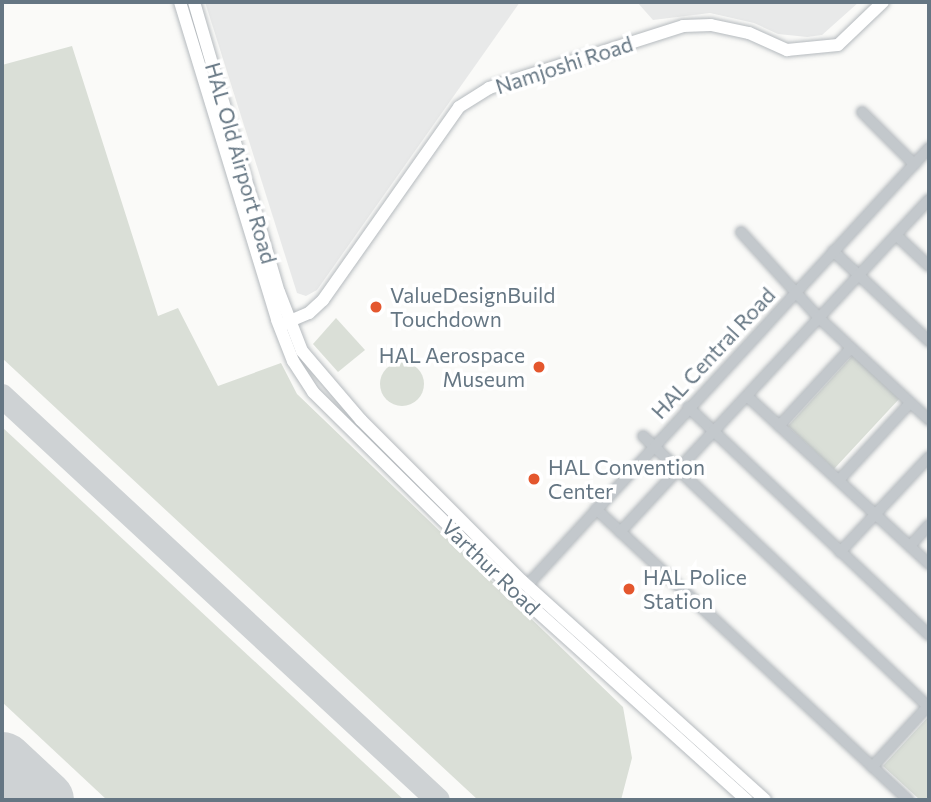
<!DOCTYPE html>
<html>
<head>
<meta charset="utf-8">
<style>
  body { margin:0 }
  #map { position:relative; width:931px; height:802px; overflow:hidden; background:#fafaf8; font-family:Commissioner,sans-serif }
  div>[style] { position:absolute }
  .built>* { inset:0; background:#e8e9e9 }
  .green>* { inset:0; background:#dadfd7 }
  .round { border-radius:50% }
  .taxiway>* { height:24px; margin:-12px; padding:0 12px; transform-origin:12px; border-radius:12px; background:#ced2d4 }
  .runway>* { height:61px; margin:-30.5px; padding:0 30.5px; transform-origin:30.5px; border-radius:30.5px; background:#ced2d4 }
  .roads { filter:drop-shadow(0 0 2px #b5babe) drop-shadow(0 0 2px #b5babe) }
  .minor>* { height:10px; margin:-5px; padding:0 5px; transform-origin:5px; border-radius:5px; background:#c3c8cc }
  .major>* { height:12px; margin:-6px; padding:0 6px; transform-origin:6px; border-radius:6px; background:#fff }
  .dots>* { width:19px; height:19px; translate:-50% -50%; box-sizing:border-box; border:4px solid #fff; border-radius:50% }
  span { translate:-50% -50%; white-space:nowrap; text-align:center; line-height:1.15; -webkit-text-stroke:7px #fff; paint-order:stroke }
  .street-label { font-size:21px; color:#657683 }
  .poi-label { font-size:21px; color:#657683 }
  .left { translate:0 -50%; text-align:left }
  .right { translate:-100% -50%; text-align:right }
  .frame { position:absolute; inset:0; border:4px solid #657683; pointer-events:none }
</style>
</head>
<body>
<div id="map">
  <div class="built">
    <i style="clip-path:polygon(205px 2px,520px 2px,317px 290px,306px 296px,297px 293px)"></i>
    <i style="clip-path:polygon(637px 2px,859px 2px,822px 35px,807px 37px,778px 34px,754px 23px,710px 13px,653px 20px)"></i>
  </div>
  <div class="green">
    <i style="clip-path:polygon(72px 46px,158px 316px,178px 308px,218px 386px,281px 363px,297px 394px,623px 707px,632px 758px,621px 800px,478px 800px,2px 358px,2px 65px)"></i>
    <i style="clip-path:polygon(336px 318px,365px 350px,338px 372px,313px 344px)"></i>
    <i style="clip-path:polygon(853px 355px,900px 398px,834px 469px,788px 426px)"></i>
    <i class="round" style="left:380px;top:362px;width:44px;height:44px"></i>
    <i style="clip-path:polygon(2px 427px,404px 800px,107px 800px,2px 702px)"></i>
    <i style="clip-path:polygon(929px 716px,929px 800px,920px 800px,883px 766px)"></i>
  </div>
  <div class="taxiway">
    <i style="left:2px;top:396px;width:594px;rotate:42.82deg"></i>
  </div>
  <div class="runway">
    <i style="left:2px;top:762px;width:56px;rotate:42.8deg"></i>
  </div>
  <div class="roads">
    <div class="minor">
      <i style="left:862px;top:112px;width:74px;rotate:45deg"></i>
      <i style="left:741px;top:232px;width:116px;rotate:47.8deg"></i>
      <i style="left:819px;top:318px;width:150px;rotate:42.8deg"></i>
      <i style="left:896px;top:235px;width:45px;rotate:43.2deg"></i>
      <i style="left:833px;top:251px;width:132px;rotate:43.2deg"></i>
      <i style="left:747px;top:396px;width:248px;rotate:42.7deg"></i>
      <i style="left:688px;top:407px;width:332px;rotate:43.4deg"></i>
      <i style="left:779px;top:426px;width:106px;rotate:-47.3deg"></i>
      <i style="left:643px;top:436px;width:393px;rotate:43.5deg"></i>
      <i style="left:839px;top:480px;width:105px;rotate:-47.3deg"></i>
      <i style="left:596px;top:509px;width:427px;rotate:43deg"></i>
      <i style="left:620px;top:532px;width:454px;rotate:-47.1deg"></i>
      <i style="left:910px;top:546px;width:28px;rotate:-48deg"></i>
      <i style="left:840px;top:552px;width:130px;rotate:-46.9deg"></i>
      <i style="left:522px;top:591px;width:602px;rotate:-47.43deg"></i>
      <i style="left:872px;top:767px;width:84px;rotate:-47.4deg"></i>
    </div>
    <div class="major">
      <i style="left:180px;top:2px;width:332px;rotate:73deg"></i>
      <i style="left:277px;top:320px;width:44px;rotate:68.7deg"></i>
      <i style="left:293px;top:361px;width:37px;rotate:57deg"></i>
      <i style="left:313px;top:392px;width:289px;rotate:44.6deg"></i>
      <i style="left:519px;top:595px;width:307px;rotate:42deg"></i>
      <i style="left:194px;top:2px;width:302px;rotate:73.7deg"></i>
      <i style="left:279px;top:292px;width:63px;rotate:68.7deg"></i>
      <i style="left:302px;top:351px;width:91px;rotate:49.5deg"></i>
      <i style="left:361px;top:420px;width:228px;rotate:45deg"></i>
      <i style="left:522px;top:581px;width:327px;rotate:42deg"></i>
      <i style="left:283px;top:324px;width:28px;rotate:-23deg"></i>
      <i style="left:309px;top:313px;width:19px;rotate:-43deg"></i>
      <i style="left:323px;top:300px;width:236px;rotate:-54.8deg"></i>
      <i style="left:459px;top:107px;width:36px;rotate:-32deg"></i>
      <i style="left:489px;top:88px;width:204px;rotate:-17.7deg"></i>
      <i style="left:683px;top:26px;width:28px;rotate:-2deg"></i>
      <i style="left:711px;top:25px;width:39px;rotate:12deg"></i>
      <i style="left:749px;top:33px;width:42px;rotate:24.1deg"></i>
      <i style="left:787px;top:50px;width:51px;rotate:-5.6deg"></i>
      <i style="left:838px;top:45px;width:62px;rotate:-43.7deg"></i>
    </div>
  </div>
  <div class="dots">
    <i style="left:376px;top:307px;background:#e4572e"></i>
    <i style="left:539px;top:367px;background:#e4572e"></i>
    <i style="left:534px;top:479px;background:#e4572e"></i>
    <i style="left:629px;top:589px;background:#e4572e"></i>
  </div>
  <div class="street-label">
    <span style="left:564px;top:65px;rotate:-18deg">Namjoshi Road</span>
    <span style="left:241px;top:163px;rotate:74deg">HAL Old Airport Road</span>
    <span style="left:713px;top:353px;rotate:-47deg">HAL Central Road</span>
    <span style="left:491px;top:567px;rotate:44deg">Varthur Road</span>
  </div>
  <div class="poi-label">
    <span class="left" style="left:390px;top:307px">ValueDesignBuild<br>Touchdown</span>
    <span class="right" style="left:525px;top:367px">HAL Aerospace<br>Museum</span>
    <span class="left" style="left:548px;top:479px">HAL Convention<br>Center</span>
    <span class="left" style="left:643px;top:589px">HAL Police<br>Station</span>
  </div>
  <div class="frame"></div>
</div>
</body>
</html>
